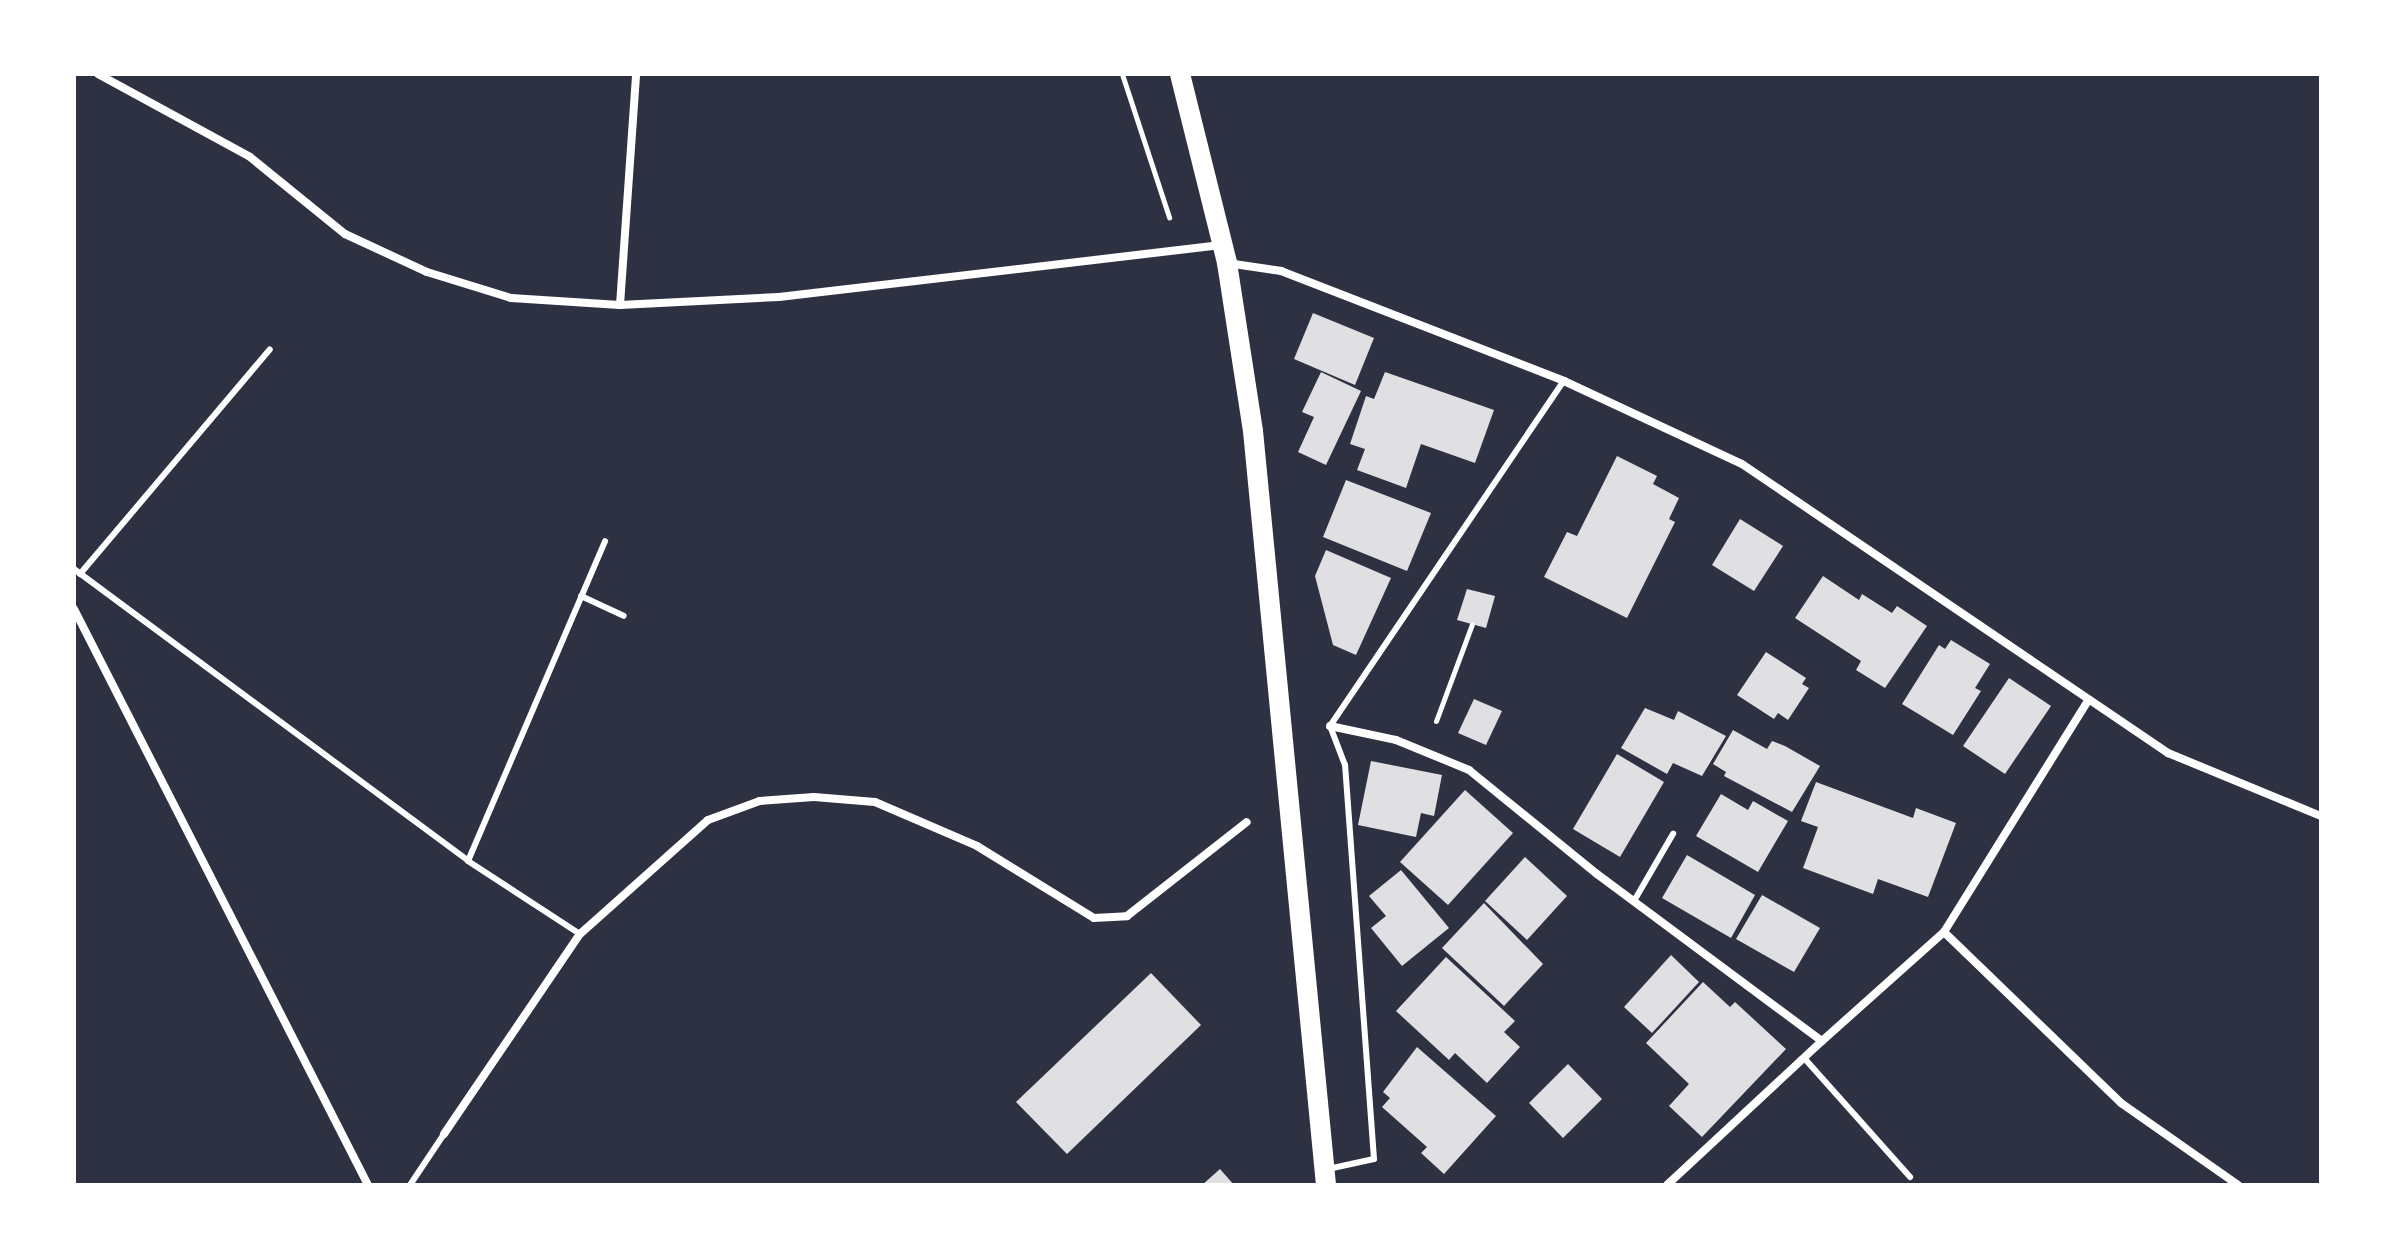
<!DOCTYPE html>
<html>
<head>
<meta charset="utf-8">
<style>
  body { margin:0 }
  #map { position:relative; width:2395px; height:1259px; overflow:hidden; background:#2d3142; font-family:"Noto Sans",sans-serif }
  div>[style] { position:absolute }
  .building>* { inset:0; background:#e0e0e3 }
  .path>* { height:5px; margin:-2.5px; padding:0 2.5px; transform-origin:2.5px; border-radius:2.5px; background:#fff }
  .service>* { height:6px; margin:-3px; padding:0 3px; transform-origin:3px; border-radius:3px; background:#fff }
  .minor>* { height:8px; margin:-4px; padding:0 4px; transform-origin:4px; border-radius:4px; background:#fff }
  .primary>* { height:20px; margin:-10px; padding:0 10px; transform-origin:10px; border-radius:10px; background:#fff }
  span { translate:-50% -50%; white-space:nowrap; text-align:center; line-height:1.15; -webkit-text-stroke:8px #fff; paint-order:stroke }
  .frame { position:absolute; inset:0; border:76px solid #fff; pointer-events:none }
</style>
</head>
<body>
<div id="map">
  <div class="building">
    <i style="clip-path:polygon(1313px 313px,1374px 338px,1355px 385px,1294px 359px)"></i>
    <i style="clip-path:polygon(1321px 372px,1361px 391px,1326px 465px,1298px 452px,1314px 417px,1302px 412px)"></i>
    <i style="clip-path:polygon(1385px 372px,1494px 410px,1475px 463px,1421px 444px,1406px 488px,1357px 470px,1365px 449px,1350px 444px,1366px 396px,1374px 399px)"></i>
    <i style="clip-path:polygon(1617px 456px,1657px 476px,1653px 484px,1679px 498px,1669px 519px,1675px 522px,1627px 618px,1544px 577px,1567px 532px,1577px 536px)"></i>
    <i style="clip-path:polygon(1346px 480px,1431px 513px,1407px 571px,1323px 537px)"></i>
    <i style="clip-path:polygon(1740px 519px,1783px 546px,1754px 591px,1712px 565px)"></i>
    <i style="clip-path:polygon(1326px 550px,1391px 578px,1356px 655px,1333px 645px,1315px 576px)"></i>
    <i style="clip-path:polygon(1823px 576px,1859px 600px,1862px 594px,1892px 613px,1897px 606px,1927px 626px,1885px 688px,1856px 670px,1861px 661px,1795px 618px)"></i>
    <i style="clip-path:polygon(1467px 589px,1495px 596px,1486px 628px,1457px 620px)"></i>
    <i style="clip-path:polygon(1951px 640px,1990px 664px,1975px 688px,1981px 691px,1953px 735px,1902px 704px,1939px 645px,1945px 649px)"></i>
    <i style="clip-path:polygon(1766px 652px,1806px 678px,1802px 684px,1809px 688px,1788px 720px,1778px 713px,1774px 719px,1737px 695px)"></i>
    <i style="clip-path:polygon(2009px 678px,2051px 706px,2005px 774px,1963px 746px)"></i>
    <i style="clip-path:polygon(1474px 699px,1502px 711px,1486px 745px,1458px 733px)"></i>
    <i style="clip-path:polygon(1645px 708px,1674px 720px,1678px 711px,1726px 736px,1702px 776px,1673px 763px,1667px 774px,1621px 748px)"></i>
    <i style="clip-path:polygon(1733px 730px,1767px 749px,1772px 741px,1785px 746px,1820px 766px,1792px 812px,1724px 776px,1726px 772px,1713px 764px)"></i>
    <i style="clip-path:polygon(1617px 754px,1664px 782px,1620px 857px,1573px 829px)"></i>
    <i style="clip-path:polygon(1371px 761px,1442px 775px,1434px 816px,1421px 813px,1416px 837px,1358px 825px)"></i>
    <i style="clip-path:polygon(1816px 782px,1913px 818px,1916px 808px,1956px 823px,1928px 897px,1878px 879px,1873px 894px,1803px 868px,1818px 827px,1801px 821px)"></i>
    <i style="clip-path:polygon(1465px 790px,1513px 833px,1448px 905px,1400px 862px)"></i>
    <i style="clip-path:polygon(1721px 794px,1748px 810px,1753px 801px,1788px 821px,1758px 872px,1696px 836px)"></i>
    <i style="clip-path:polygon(1687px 855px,1755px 895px,1731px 938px,1662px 898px)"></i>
    <i style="clip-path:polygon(1525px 857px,1567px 896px,1527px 940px,1485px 901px)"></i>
    <i style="clip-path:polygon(1401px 870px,1449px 928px,1402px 966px,1371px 928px,1386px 916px,1369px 896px)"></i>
    <i style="clip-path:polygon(1762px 895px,1820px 928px,1794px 972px,1736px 939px)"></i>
    <i style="clip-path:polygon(1484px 903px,1543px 964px,1504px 1006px,1442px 948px)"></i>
    <i style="clip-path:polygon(1671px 955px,1699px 982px,1652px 1033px,1624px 1007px)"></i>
    <i style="clip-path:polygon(1446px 957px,1515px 1021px,1504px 1032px,1520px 1047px,1487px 1083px,1455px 1053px,1449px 1060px,1396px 1011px)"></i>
    <i style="clip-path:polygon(1151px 973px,1201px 1025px,1067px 1154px,1016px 1102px)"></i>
    <i style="clip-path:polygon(1703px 982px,1730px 1007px,1735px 1002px,1786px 1049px,1702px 1137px,1669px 1106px,1689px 1084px,1646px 1043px)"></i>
    <i style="clip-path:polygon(1417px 1047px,1496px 1116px,1444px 1174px,1421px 1153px,1427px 1147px,1382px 1107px,1390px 1098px,1383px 1092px)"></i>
    <i style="clip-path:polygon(1568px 1064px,1602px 1099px,1563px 1138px,1529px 1103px)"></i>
    <i style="clip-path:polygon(1220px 1169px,1234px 1185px,1202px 1185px)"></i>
  </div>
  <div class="path">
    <i style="left:1122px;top:74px;width:151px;rotate:71.8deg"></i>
    <i style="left:1436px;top:721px;width:103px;rotate:-69.6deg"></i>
  </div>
  <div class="service">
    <i style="left:74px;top:569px;width:490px;rotate:36.5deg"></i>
    <i style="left:468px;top:861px;width:134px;rotate:33.1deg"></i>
    <i style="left:80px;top:574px;width:294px;rotate:-49.8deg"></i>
    <i style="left:581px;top:596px;width:47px;rotate:24.9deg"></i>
    <i style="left:468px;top:861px;width:348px;rotate:-66.8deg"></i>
    <i style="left:1634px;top:901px;width:78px;rotate:-59.8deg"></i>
    <i style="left:1805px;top:1059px;width:158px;rotate:48.3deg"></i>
    <i style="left:1328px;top:1169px;width:47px;rotate:-12.3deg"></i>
    <i style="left:1374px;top:1159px;width:395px;rotate:-94.2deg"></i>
    <i style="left:1345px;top:765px;width:42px;rotate:-111deg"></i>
    <i style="left:1330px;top:726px;width:417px;rotate:-55.9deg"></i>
    <i style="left:410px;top:1185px;width:61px;rotate:-56.3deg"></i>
  </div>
  <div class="minor">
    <i style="left:98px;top:74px;width:173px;rotate:28.6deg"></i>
    <i style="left:250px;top:157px;width:122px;rotate:39deg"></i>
    <i style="left:345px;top:234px;width:90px;rotate:24.9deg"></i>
    <i style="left:427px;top:272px;width:88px;rotate:17.2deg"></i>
    <i style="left:511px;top:298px;width:109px;rotate:3.7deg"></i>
    <i style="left:620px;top:305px;width:159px;rotate:-2.9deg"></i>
    <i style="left:779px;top:297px;width:445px;rotate:-6.7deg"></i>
    <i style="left:1227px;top:263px;width:55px;rotate:8.4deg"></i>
    <i style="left:1281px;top:271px;width:304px;rotate:21.2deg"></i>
    <i style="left:1564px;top:381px;width:196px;rotate:25deg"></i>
    <i style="left:1742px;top:464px;width:515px;rotate:34.15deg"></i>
    <i style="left:2168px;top:753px;width:165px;rotate:22.4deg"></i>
    <i style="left:620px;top:305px;width:232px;rotate:-86deg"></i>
    <i style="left:74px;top:609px;width:647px;rotate:62.96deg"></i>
    <i style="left:1330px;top:726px;width:67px;rotate:12deg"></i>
    <i style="left:1396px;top:740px;width:79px;rotate:22.3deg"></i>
    <i style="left:1469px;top:770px;width:165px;rotate:39.1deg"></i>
    <i style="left:1597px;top:874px;width:280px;rotate:36.6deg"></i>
    <i style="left:1822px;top:1041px;width:164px;rotate:-41.8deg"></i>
    <i style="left:1944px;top:932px;width:274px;rotate:-58.1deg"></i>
    <i style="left:1944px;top:932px;width:246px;rotate:44deg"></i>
    <i style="left:2121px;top:1103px;width:143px;rotate:35deg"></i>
    <i style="left:444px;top:1134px;width:242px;rotate:-55.8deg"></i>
    <i style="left:580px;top:934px;width:171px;rotate:-41.7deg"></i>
    <i style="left:708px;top:820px;width:55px;rotate:-20.1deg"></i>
    <i style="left:760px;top:801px;width:54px;rotate:-4.2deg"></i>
    <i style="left:814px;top:797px;width:61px;rotate:4.7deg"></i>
    <i style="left:875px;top:802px;width:111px;rotate:23.3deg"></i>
    <i style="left:977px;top:846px;width:137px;rotate:31.6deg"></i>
    <i style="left:1094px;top:918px;width:33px;rotate:-3deg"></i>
    <i style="left:1127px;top:916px;width:152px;rotate:-38.1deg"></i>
    <i style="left:1667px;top:1185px;width:212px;rotate:-42.9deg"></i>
  </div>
  <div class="primary">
    <i style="left:1180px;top:74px;width:195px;rotate:76deg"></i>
    <i style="left:1227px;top:263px;width:170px;rotate:81.2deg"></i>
    <i style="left:1253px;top:431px;width:758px;rotate:84.47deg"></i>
  </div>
  <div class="frame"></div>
</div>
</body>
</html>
